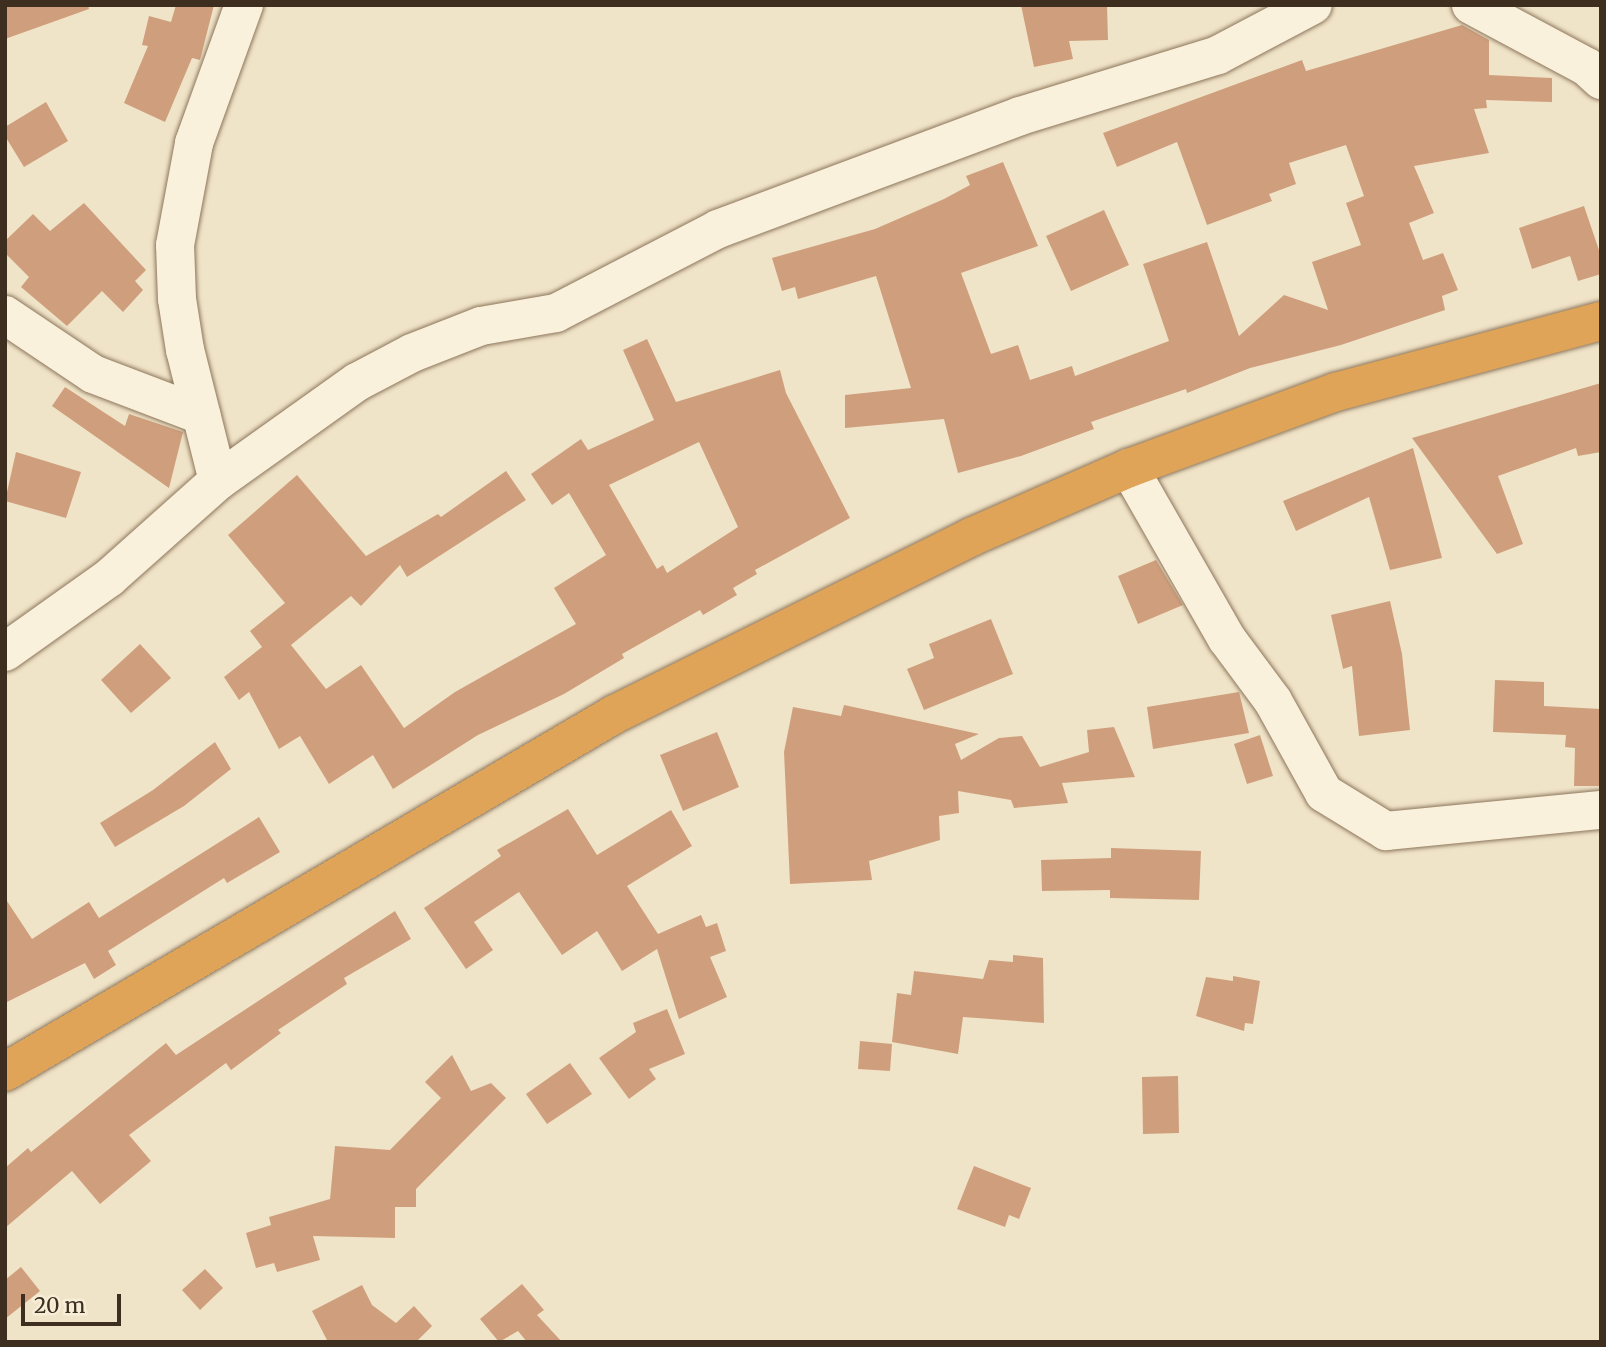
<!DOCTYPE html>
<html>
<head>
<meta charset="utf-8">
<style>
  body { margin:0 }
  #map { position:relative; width:1606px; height:1347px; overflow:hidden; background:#f0e4c8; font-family:Merriweather,serif }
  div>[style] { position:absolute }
  .building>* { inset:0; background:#cf9f7d }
  .roads { filter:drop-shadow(0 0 2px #8d765c) drop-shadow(0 0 2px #8d765c) }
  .minor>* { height:38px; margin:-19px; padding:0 19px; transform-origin:19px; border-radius:19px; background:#faf1dc }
  .highway>* { height:38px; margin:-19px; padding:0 19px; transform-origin:19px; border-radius:19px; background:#e0a458 }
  span { translate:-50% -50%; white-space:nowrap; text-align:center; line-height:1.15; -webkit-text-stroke:5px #f7eed8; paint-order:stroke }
  .frame { position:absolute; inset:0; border:7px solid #3d2e20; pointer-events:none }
  .scale { position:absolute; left:21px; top:1294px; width:100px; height:32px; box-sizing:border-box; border:4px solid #3d2e20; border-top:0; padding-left:9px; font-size:21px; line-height:24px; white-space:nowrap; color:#3d2e20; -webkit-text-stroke:5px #f7eed8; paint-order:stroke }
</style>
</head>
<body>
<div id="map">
  <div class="building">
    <i style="clip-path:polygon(5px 5px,88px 5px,89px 9px,5px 39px)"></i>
    <i style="clip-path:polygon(176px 5px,214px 5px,200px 60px,192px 58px,165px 122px,124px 103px,148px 46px,142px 45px,149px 16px,171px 22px)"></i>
    <i style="clip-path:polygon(1021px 5px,1107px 5px,1108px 40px,1069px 41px,1073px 59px,1034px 67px)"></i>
    <i style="clip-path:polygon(1462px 25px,1489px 40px,1489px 75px,1552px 78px,1552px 102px,1486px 100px,1487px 108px,1474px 109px,1489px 153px,1414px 166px,1434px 213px,1409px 223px,1423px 260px,1443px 253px,1458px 290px,1442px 296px,1445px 310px,1341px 345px,1250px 368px,1187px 393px,1186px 389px,1091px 422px,1094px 429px,1021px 456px,958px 473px,944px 419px,845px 428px,845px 395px,911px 388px,876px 276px,798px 299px,795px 287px,782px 291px,772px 258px,875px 229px,944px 199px,970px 185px,966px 176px,1003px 162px,1038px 246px,961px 273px,991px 354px,1018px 345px,1030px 380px,1072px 366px,1075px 376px,1169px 341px,1143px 264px,1207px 242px,1239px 336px,1284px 295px,1328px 310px,1312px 262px,1361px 245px,1346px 203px,1364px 196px,1346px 145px,1289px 163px,1296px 184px,1269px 194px,1272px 201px,1207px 225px,1177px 142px,1117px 167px,1103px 133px,1302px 60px,1306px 71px)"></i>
    <i style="clip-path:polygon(46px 102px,68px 141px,24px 167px,5px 136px,5px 127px)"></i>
    <i style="clip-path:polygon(84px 203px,146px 270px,135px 281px,143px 290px,123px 312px,102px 291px,67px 326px,21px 287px,29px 277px,5px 253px,5px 241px,33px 214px,50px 231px)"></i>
    <i style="clip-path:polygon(1584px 206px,1601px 256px,1601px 274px,1578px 281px,1570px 256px,1532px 269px,1519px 228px)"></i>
    <i style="clip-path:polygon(1104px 210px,1129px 265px,1071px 291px,1046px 236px)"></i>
    <i style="clip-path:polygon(evenodd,647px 339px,676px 402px,780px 370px,786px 393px,850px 518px,755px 570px,757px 574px,733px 588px,737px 595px,703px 615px,700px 610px,622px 654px,624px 658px,564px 694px,478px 735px,393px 789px,373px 755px,329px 784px,300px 736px,279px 749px,249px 692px,239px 700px,224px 677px,262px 647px,250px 631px,285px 603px,228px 535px,297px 475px,366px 556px,438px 514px,441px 517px,506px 471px,526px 500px,407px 577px,400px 565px,361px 606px,351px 596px,291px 645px,326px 689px,361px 665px,404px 728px,455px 692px,576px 624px,554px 588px,606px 555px,569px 493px,552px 505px,531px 474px,581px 439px,588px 450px,654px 420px,623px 350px,647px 339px,699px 442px,738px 527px,667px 573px,663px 565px,657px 569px,609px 485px,699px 442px)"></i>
    <i style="clip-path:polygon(1601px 383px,1601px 452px,1578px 456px,1576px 448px,1498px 476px,1523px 544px,1497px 554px,1412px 438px)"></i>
    <i style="clip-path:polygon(65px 387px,125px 426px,129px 414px,183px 432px,169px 488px,52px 406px)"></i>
    <i style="clip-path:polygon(1413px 448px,1442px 558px,1390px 570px,1369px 497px,1296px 531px,1283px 501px)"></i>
    <i style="clip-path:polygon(16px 452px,81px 472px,66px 518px,5px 501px)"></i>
    <i style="clip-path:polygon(1156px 560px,1183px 605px,1138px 624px,1118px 576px)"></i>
    <i style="clip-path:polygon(1390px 601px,1402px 654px,1410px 730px,1359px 736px,1352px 666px,1343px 669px,1331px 615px)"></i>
    <i style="clip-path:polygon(991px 619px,1013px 674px,924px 710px,907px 669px,934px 658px,929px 644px)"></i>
    <i style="clip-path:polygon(140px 644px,171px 678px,131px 713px,101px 680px)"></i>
    <i style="clip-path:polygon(1495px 680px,1544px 682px,1544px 706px,1601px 709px,1601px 786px,1574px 786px,1575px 748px,1565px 747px,1566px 735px,1493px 732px)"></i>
    <i style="clip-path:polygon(1239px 692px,1249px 733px,1153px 749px,1147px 707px)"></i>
    <i style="clip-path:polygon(844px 705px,979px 734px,955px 744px,961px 760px,999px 738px,1022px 736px,1040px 767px,1089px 752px,1087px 730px,1114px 727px,1135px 777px,1062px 783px,1068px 803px,1014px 808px,1011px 800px,958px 791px,959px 813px,939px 816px,940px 840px,869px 861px,872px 880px,790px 884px,784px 752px,793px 707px,841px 716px)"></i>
    <i style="clip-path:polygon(717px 732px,739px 787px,683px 811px,660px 755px)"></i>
    <i style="clip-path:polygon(1260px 735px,1273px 776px,1247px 784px,1234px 744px)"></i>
    <i style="clip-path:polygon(215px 742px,231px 769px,184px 806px,115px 847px,100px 823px,153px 790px)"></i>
    <i style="clip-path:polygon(568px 809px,597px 855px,671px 810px,692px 846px,627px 886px,658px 934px,701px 915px,706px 927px,717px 923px,726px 951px,710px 957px,727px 997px,679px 1019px,657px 949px,622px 971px,597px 931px,562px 955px,519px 892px,474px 922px,493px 950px,466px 969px,424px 908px,501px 856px,497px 850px)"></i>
    <i style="clip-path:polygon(259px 817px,280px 852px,227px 883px,224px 878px,108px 951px,116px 965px,94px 979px,85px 963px,5px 1003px,5px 898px,32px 939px,89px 902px,99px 918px)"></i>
    <i style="clip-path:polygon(1111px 848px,1201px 851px,1199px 900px,1110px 898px,1110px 890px,1042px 891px,1041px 860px,1111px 858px)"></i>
    <i style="clip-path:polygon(395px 911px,411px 939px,344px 978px,347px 984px,278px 1030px,281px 1033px,231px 1070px,226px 1063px,129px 1135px,151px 1161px,100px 1204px,72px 1171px,5px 1228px,5px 1168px,28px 1148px,31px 1152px,166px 1043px,176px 1055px)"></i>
    <i style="clip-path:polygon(1013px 955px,1043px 958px,1044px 1023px,963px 1017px,958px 1054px,892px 1042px,897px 993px,911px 995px,914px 971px,983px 979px,989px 960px,1013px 962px)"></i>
    <i style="clip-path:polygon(1233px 976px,1260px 981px,1253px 1024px,1245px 1023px,1244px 1031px,1196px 1016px,1206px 977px,1233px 981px)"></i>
    <i style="clip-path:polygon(667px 1009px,685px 1054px,649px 1069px,656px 1079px,629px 1099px,599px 1058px,636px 1032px,633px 1023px)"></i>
    <i style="clip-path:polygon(860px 1041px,892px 1044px,890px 1071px,858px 1069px)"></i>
    <i style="clip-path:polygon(452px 1055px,471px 1091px,491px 1083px,506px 1098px,416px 1189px,416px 1207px,395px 1207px,395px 1238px,313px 1236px,320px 1260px,277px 1272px,274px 1263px,256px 1268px,246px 1233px,271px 1225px,269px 1217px,330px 1199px,335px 1146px,390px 1150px,441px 1098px,425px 1082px)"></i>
    <i style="clip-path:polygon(570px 1063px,592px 1094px,547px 1124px,526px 1094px)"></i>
    <i style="clip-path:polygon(1178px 1076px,1179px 1133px,1143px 1134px,1142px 1077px)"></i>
    <i style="clip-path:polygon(974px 1166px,1031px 1188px,1019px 1219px,1009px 1215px,1005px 1227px,957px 1209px)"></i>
    <i style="clip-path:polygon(21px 1267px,40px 1291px,5px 1319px,5px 1280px)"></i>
    <i style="clip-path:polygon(205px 1269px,223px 1288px,200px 1310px,182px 1290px)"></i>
    <i style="clip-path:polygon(522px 1284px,544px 1310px,537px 1315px,562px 1342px,527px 1342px,518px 1331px,499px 1342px,480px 1319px)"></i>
    <i style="clip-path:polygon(362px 1285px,372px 1305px,396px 1323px,414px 1306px,432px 1326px,418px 1340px,421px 1342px,328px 1342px,312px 1311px)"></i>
  </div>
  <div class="roads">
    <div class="minor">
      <i style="left:1471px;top:5px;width:132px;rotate:28.1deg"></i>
      <i style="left:1587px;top:67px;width:19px;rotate:43deg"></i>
      <i style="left:5px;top:315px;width:106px;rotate:33.8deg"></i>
      <i style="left:93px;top:374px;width:116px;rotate:20.8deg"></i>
      <i style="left:1129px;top:468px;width:197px;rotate:60.2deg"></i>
      <i style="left:1227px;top:639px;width:77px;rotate:53.4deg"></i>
      <i style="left:1273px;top:701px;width:105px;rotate:61deg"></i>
      <i style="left:1324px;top:793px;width:73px;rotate:31.5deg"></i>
      <i style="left:1386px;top:831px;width:216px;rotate:-5.6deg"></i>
      <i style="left:218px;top:481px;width:135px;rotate:-104.1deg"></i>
      <i style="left:185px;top:350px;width:52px;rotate:-98.9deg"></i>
      <i style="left:177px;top:299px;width:54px;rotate:-92.1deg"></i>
      <i style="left:175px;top:245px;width:104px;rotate:-79.4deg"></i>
      <i style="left:194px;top:143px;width:147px;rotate:-70.1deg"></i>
      <i style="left:5px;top:652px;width:128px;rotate:-35.4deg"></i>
      <i style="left:109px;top:578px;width:146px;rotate:-41.7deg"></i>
      <i style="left:218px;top:481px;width:171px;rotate:-35.5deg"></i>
      <i style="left:357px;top:382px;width:62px;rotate:-27.8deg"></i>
      <i style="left:412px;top:353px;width:74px;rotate:-21.4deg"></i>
      <i style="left:481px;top:326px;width:76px;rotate:-9.8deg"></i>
      <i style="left:556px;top:313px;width:182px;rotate:-27.4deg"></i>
      <i style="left:718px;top:229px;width:322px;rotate:-20.5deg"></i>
      <i style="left:1020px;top:116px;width:207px;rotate:-17.1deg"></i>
      <i style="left:1218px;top:55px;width:107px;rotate:-27.8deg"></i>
    </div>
    <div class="highway">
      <i style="left:5px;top:1072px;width:707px;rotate:-30.41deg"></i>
      <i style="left:615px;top:714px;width:398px;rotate:-26.4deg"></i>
      <i style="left:971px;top:537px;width:172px;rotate:-23.6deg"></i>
      <i style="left:1129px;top:468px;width:221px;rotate:-20.2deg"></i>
      <i style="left:1336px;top:392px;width:274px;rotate:-15deg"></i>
    </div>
  </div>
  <div class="frame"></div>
  <div class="scale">20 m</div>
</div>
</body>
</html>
